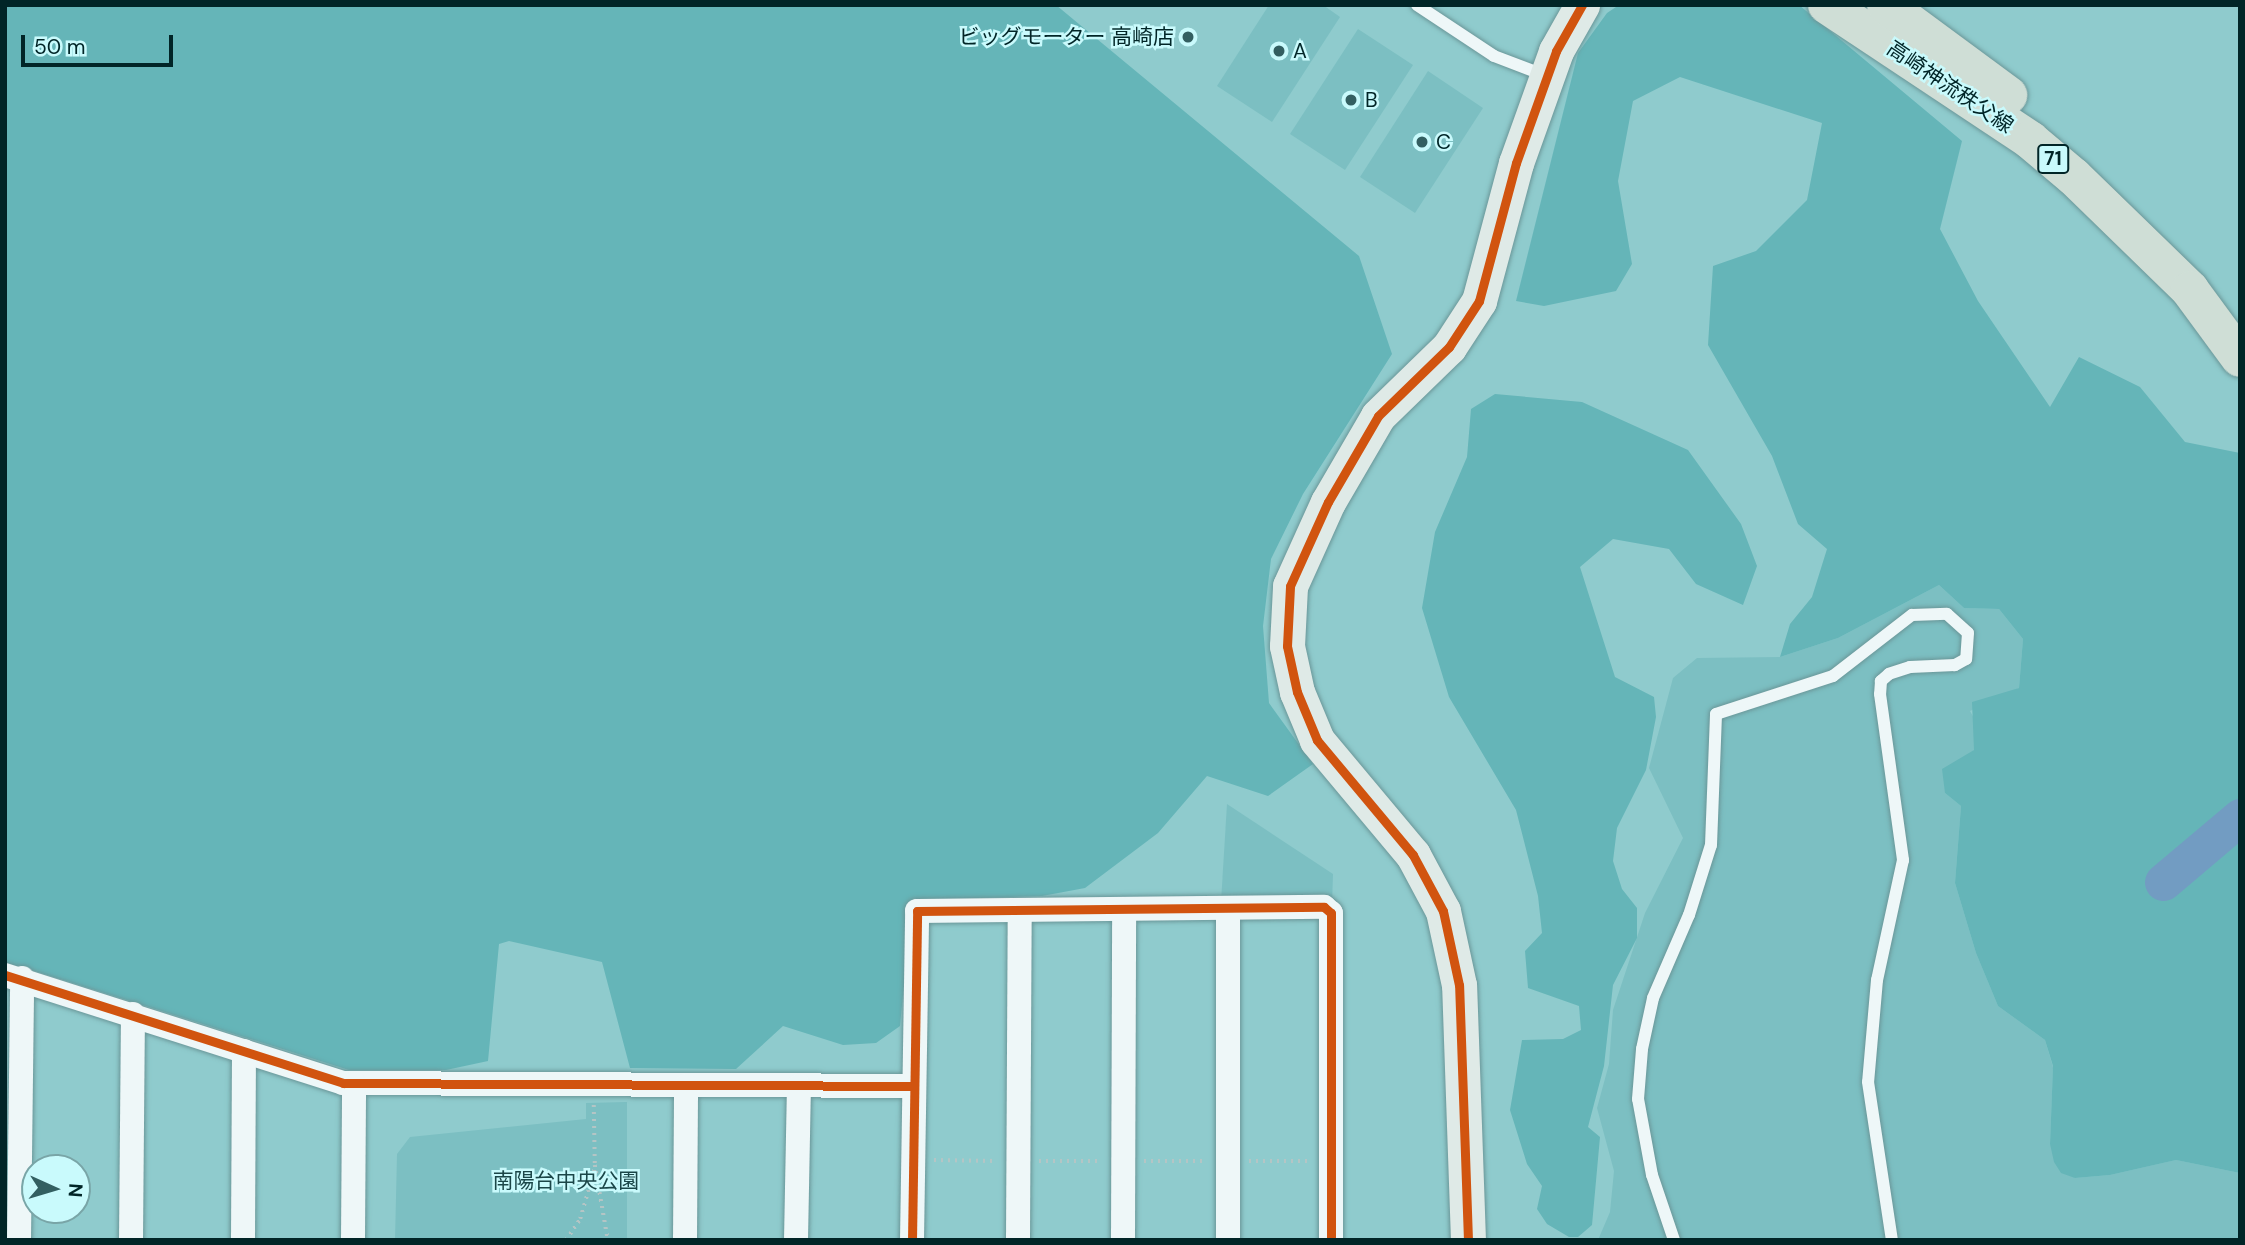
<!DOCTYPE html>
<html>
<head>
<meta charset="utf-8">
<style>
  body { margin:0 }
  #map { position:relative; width:2245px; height:1245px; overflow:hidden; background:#8fcbcd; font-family:"DM Sans","Noto Sans JP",sans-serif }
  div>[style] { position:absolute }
  .green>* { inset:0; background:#7cbfc2 }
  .forest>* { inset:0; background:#65b5b8 }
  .river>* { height:37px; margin:-18.5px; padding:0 18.5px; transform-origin:18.5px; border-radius:18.5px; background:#729cc2 }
  .path>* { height:3.5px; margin-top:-1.75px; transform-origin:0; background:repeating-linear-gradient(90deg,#b4c5c5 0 2px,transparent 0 7px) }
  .roads { filter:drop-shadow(0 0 2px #6a9698) drop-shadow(0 0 2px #6a9698) }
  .lane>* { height:12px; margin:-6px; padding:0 6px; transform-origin:6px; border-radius:6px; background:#eef7f8 }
  .street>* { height:24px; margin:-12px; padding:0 12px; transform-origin:12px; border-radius:12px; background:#eef7f8 }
  .secondary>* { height:35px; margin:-17.5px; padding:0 17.5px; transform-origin:17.5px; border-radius:17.5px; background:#dfeae7 }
  .primary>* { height:38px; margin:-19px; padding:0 19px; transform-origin:19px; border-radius:19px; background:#cfded6 }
  .cycleway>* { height:9px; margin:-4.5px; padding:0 4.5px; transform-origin:4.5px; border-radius:4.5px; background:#d1540f }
  .dots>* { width:19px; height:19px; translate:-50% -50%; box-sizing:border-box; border:4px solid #c9fafc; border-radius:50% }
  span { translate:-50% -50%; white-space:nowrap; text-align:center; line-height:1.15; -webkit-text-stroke:5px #c9fafc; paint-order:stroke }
  .shield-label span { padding:2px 5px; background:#c9fafc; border:2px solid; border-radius:5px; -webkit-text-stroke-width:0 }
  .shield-label { font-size:19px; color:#012527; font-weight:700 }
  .poi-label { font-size:21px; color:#012527 }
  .right { translate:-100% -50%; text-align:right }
  .left { translate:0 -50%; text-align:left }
  .street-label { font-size:21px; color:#012527 }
  .park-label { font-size:21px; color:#1b4648 }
  .frame { position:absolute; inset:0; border:7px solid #012527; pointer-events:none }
  .north { position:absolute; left:21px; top:1154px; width:70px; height:70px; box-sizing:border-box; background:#c9fafc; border:2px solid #79a5a7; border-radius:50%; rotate:94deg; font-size:19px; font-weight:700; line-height:28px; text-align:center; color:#012527 }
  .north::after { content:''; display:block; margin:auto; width:24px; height:32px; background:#335f61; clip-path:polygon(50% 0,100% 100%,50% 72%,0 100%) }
  .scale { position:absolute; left:21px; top:35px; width:152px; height:32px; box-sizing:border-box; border:4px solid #012527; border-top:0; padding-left:9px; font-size:21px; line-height:24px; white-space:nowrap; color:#012527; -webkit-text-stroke:5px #c9fafc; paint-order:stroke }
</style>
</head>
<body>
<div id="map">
  <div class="green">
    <i style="clip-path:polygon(1269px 5px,1323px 5px,1340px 17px,1272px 122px,1217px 86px)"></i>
    <i style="clip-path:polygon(1358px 29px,1413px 65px,1345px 170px,1290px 134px)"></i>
    <i style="clip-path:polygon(1428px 71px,1483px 108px,1415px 213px,1360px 177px)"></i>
    <i style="clip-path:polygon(1939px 585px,1964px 608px,1999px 609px,2023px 639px,2019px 688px,1970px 711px,1976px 722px,1974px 750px,1945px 793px,1961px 806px,1955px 883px,1976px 953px,1998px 1006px,2045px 1040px,2053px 1067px,2050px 1144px,2075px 1178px,2110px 1175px,2176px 1160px,2240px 1173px,2240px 1240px,1598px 1240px,1610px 1212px,1614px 1171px,1597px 1108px,1609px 1064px,1613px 1010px,1645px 913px,1683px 838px,1649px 768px,1673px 678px,1697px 658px,1780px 657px,1838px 638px)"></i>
    <i style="clip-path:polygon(1227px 804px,1333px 874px,1332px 904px,1221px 902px)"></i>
    <i style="clip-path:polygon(627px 1102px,627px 1240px,395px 1240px,397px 1154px,410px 1137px,586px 1119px,586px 1103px)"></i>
  </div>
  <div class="forest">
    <i style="clip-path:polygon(5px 5px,1056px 5px,1359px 256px,1392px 354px,1303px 494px,1271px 559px,1263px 626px,1269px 703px,1313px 764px,1268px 796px,1207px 776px,1158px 833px,1085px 888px,1042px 896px,912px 900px,900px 1026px,876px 1043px,843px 1045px,783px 1026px,736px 1069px,630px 1068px,602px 962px,509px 941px,499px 944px,488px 1061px,446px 1070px,349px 1070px,22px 967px,5px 966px)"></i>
    <i style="clip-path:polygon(1619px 5px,1799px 5px,1962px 141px,1940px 229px,1978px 301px,2050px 407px,2079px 357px,2140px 387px,2185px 442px,2240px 453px,2240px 1173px,2176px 1160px,2110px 1175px,2075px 1178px,2061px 1173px,2054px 1162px,2050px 1144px,2053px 1066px,2045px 1040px,1998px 1006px,1976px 953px,1955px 883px,1961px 806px,1945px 793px,1942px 769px,1974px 750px,1972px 702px,2019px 688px,2023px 639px,1999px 609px,1964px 608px,1939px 585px,1838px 638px,1780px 657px,1790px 624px,1812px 597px,1827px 549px,1798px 524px,1772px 456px,1708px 345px,1713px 266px,1756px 251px,1807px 200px,1822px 123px,1680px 77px,1633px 101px,1618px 181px,1632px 264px,1616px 291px,1544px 306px,1516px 301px,1578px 53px,1607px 13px)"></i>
    <i style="clip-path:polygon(1495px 394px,1582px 402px,1688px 450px,1741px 524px,1757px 566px,1743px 605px,1696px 584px,1669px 549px,1613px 539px,1580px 567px,1615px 677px,1654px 697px,1656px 717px,1646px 770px,1617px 828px,1613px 861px,1622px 889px,1637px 908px,1637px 938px,1613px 985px,1604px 1066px,1588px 1127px,1600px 1137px,1592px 1225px,1578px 1237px,1569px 1237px,1547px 1224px,1537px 1209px,1542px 1186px,1527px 1164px,1510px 1110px,1522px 1040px,1563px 1039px,1581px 1030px,1579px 1006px,1528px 988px,1525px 951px,1542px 933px,1538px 896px,1516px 810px,1449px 697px,1422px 608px,1435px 532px,1467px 457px,1471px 409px)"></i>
  </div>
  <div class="river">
    <i style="left:2163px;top:882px;width:101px;rotate:-40.2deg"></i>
  </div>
  <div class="path">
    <i style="left:594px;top:1105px;width:60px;rotate:89deg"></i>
    <i style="left:595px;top:1165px;width:76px;rotate:80.2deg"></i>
    <i style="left:934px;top:1160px;width:62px;rotate:0.9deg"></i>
    <i style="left:1039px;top:1161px;width:62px"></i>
    <i style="left:1144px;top:1161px;width:62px"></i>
    <i style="left:1249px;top:1161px;width:59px"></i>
    <i style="left:566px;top:1240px;width:25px;rotate:-56deg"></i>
    <i style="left:580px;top:1219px;width:54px;rotate:-73.9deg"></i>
  </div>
  <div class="roads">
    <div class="lane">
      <i style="left:1417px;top:5px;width:92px;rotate:33.5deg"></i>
      <i style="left:1494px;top:56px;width:53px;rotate:20.8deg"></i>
      <i style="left:1674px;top:1240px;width:69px;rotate:-108.7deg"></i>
      <i style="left:1652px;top:1175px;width:77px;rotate:-100.4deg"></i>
      <i style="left:1638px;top:1099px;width:50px;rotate:-85.4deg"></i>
      <i style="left:1642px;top:1049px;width:52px;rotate:-77.8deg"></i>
      <i style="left:1653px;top:998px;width:90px;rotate:-66.6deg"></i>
      <i style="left:1689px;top:915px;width:73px;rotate:-72.6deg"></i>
      <i style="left:1711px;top:845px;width:131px;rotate:-87.8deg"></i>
      <i style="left:1716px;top:714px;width:123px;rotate:-18deg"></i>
      <i style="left:1833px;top:676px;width:100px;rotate:-37.7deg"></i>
      <i style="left:1912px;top:615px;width:35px;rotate:-2deg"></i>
      <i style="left:1947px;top:614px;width:28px;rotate:42deg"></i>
      <i style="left:1968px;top:633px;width:26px;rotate:94deg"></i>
      <i style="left:1966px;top:659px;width:13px;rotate:151deg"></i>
      <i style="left:1955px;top:665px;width:45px;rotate:177.5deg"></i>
      <i style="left:1910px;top:667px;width:22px;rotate:162deg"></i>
      <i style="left:1889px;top:674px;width:11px;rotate:139deg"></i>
      <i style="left:1881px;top:681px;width:13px;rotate:94deg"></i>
      <i style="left:1880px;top:694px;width:168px;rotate:82.1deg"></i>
      <i style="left:1903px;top:860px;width:123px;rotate:102.2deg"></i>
      <i style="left:1877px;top:980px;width:102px;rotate:95deg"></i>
      <i style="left:1868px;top:1082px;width:160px;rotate:81.4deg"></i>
    </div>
    <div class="street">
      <i style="left:5px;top:975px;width:355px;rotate:17.7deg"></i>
      <i style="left:343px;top:1083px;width:570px;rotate:0.3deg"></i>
      <i style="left:19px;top:1240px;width:262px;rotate:-89.3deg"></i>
      <i style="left:131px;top:1240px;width:226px;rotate:-89.5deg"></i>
      <i style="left:243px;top:1240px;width:189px;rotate:-89.7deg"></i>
      <i style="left:353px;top:1240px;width:156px;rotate:-89.6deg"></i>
      <i style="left:685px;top:1240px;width:154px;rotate:-89.6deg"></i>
      <i style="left:796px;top:1240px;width:154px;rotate:-88.9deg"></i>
      <i style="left:912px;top:1240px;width:329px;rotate:-89.1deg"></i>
      <i style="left:917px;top:911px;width:407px;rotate:-0.6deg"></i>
      <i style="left:1324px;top:907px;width:9px;rotate:41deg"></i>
      <i style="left:1331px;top:913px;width:327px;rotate:90deg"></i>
      <i style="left:1018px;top:1240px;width:330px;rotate:-89.7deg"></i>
      <i style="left:1123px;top:1240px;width:331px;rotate:-89.8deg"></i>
      <i style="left:1228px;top:1240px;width:332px;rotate:-90deg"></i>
    </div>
    <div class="secondary">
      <i style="left:1468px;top:1240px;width:255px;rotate:-92deg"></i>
      <i style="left:1459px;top:985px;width:76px;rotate:-102.2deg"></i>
      <i style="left:1443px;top:911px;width:64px;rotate:-118.2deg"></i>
      <i style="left:1413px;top:855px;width:150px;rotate:-129.9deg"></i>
      <i style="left:1317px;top:740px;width:52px;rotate:-112.6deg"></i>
      <i style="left:1297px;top:692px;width:47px;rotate:-102.3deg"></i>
      <i style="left:1287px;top:646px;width:60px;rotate:-87.1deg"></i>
      <i style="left:1290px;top:586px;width:92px;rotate:-65.7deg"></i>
      <i style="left:1328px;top:502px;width:99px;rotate:-59.8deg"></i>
      <i style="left:1378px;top:416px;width:99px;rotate:-44.2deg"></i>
      <i style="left:1449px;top:347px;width:55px;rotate:-56.9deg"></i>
      <i style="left:1479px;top:301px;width:143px;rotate:-75deg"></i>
      <i style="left:1516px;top:163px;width:119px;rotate:-70.3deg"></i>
      <i style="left:1556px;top:51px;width:53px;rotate:-60.5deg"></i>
    </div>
    <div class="primary">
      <i style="left:1827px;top:5px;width:244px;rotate:33.6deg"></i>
      <i style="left:2030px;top:140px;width:57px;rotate:40.1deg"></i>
      <i style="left:2074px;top:177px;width:162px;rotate:44.2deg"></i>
      <i style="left:2190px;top:290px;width:84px;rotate:53.7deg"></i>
      <i style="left:1886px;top:5px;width:152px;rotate:36.4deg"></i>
    </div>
  </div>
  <div class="cycleway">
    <i style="left:5px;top:975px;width:355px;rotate:17.7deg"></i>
    <i style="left:343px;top:1083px;width:570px;rotate:0.3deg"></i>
    <i style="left:912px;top:1240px;width:329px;rotate:-89.1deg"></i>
    <i style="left:917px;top:911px;width:407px;rotate:-0.6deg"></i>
    <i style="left:1324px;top:907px;width:9px;rotate:41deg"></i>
    <i style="left:1331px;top:913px;width:327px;rotate:90deg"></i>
    <i style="left:1468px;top:1240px;width:255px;rotate:-92deg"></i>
    <i style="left:1459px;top:985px;width:76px;rotate:-102.2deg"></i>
    <i style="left:1443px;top:911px;width:64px;rotate:-118.2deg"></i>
    <i style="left:1413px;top:855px;width:150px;rotate:-129.9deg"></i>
    <i style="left:1317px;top:740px;width:52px;rotate:-112.6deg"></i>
    <i style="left:1297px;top:692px;width:47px;rotate:-102.3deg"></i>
    <i style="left:1287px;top:646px;width:60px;rotate:-87.1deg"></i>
    <i style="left:1290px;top:586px;width:92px;rotate:-65.7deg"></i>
    <i style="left:1328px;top:502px;width:99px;rotate:-59.8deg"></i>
    <i style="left:1378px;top:416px;width:99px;rotate:-44.2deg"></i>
    <i style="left:1449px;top:347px;width:55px;rotate:-56.9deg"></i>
    <i style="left:1479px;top:301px;width:143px;rotate:-75deg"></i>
    <i style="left:1516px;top:163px;width:119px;rotate:-70.3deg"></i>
    <i style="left:1556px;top:51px;width:53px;rotate:-60.5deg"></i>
  </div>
  <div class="dots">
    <i style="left:1188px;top:37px;background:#335f61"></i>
    <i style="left:1279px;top:51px;background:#335f61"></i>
    <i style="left:1351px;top:100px;background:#335f61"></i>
    <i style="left:1422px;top:142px;background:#335f61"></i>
  </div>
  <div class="shield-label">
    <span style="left:2053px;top:159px">71</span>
  </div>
  <div class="poi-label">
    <span class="right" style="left:1174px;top:37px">ビッグモーター 高崎店</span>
    <span class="left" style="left:1293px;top:51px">A</span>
    <span class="left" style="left:1365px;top:100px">B</span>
    <span class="left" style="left:1436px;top:142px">C</span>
  </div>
  <div class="street-label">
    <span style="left:1950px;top:87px;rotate:34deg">高崎神流秩父線</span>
  </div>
  <div class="park-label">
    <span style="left:566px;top:1181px">南陽台中央公園</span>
  </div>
  <div class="frame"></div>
  <div class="north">N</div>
  <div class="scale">50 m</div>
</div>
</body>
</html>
